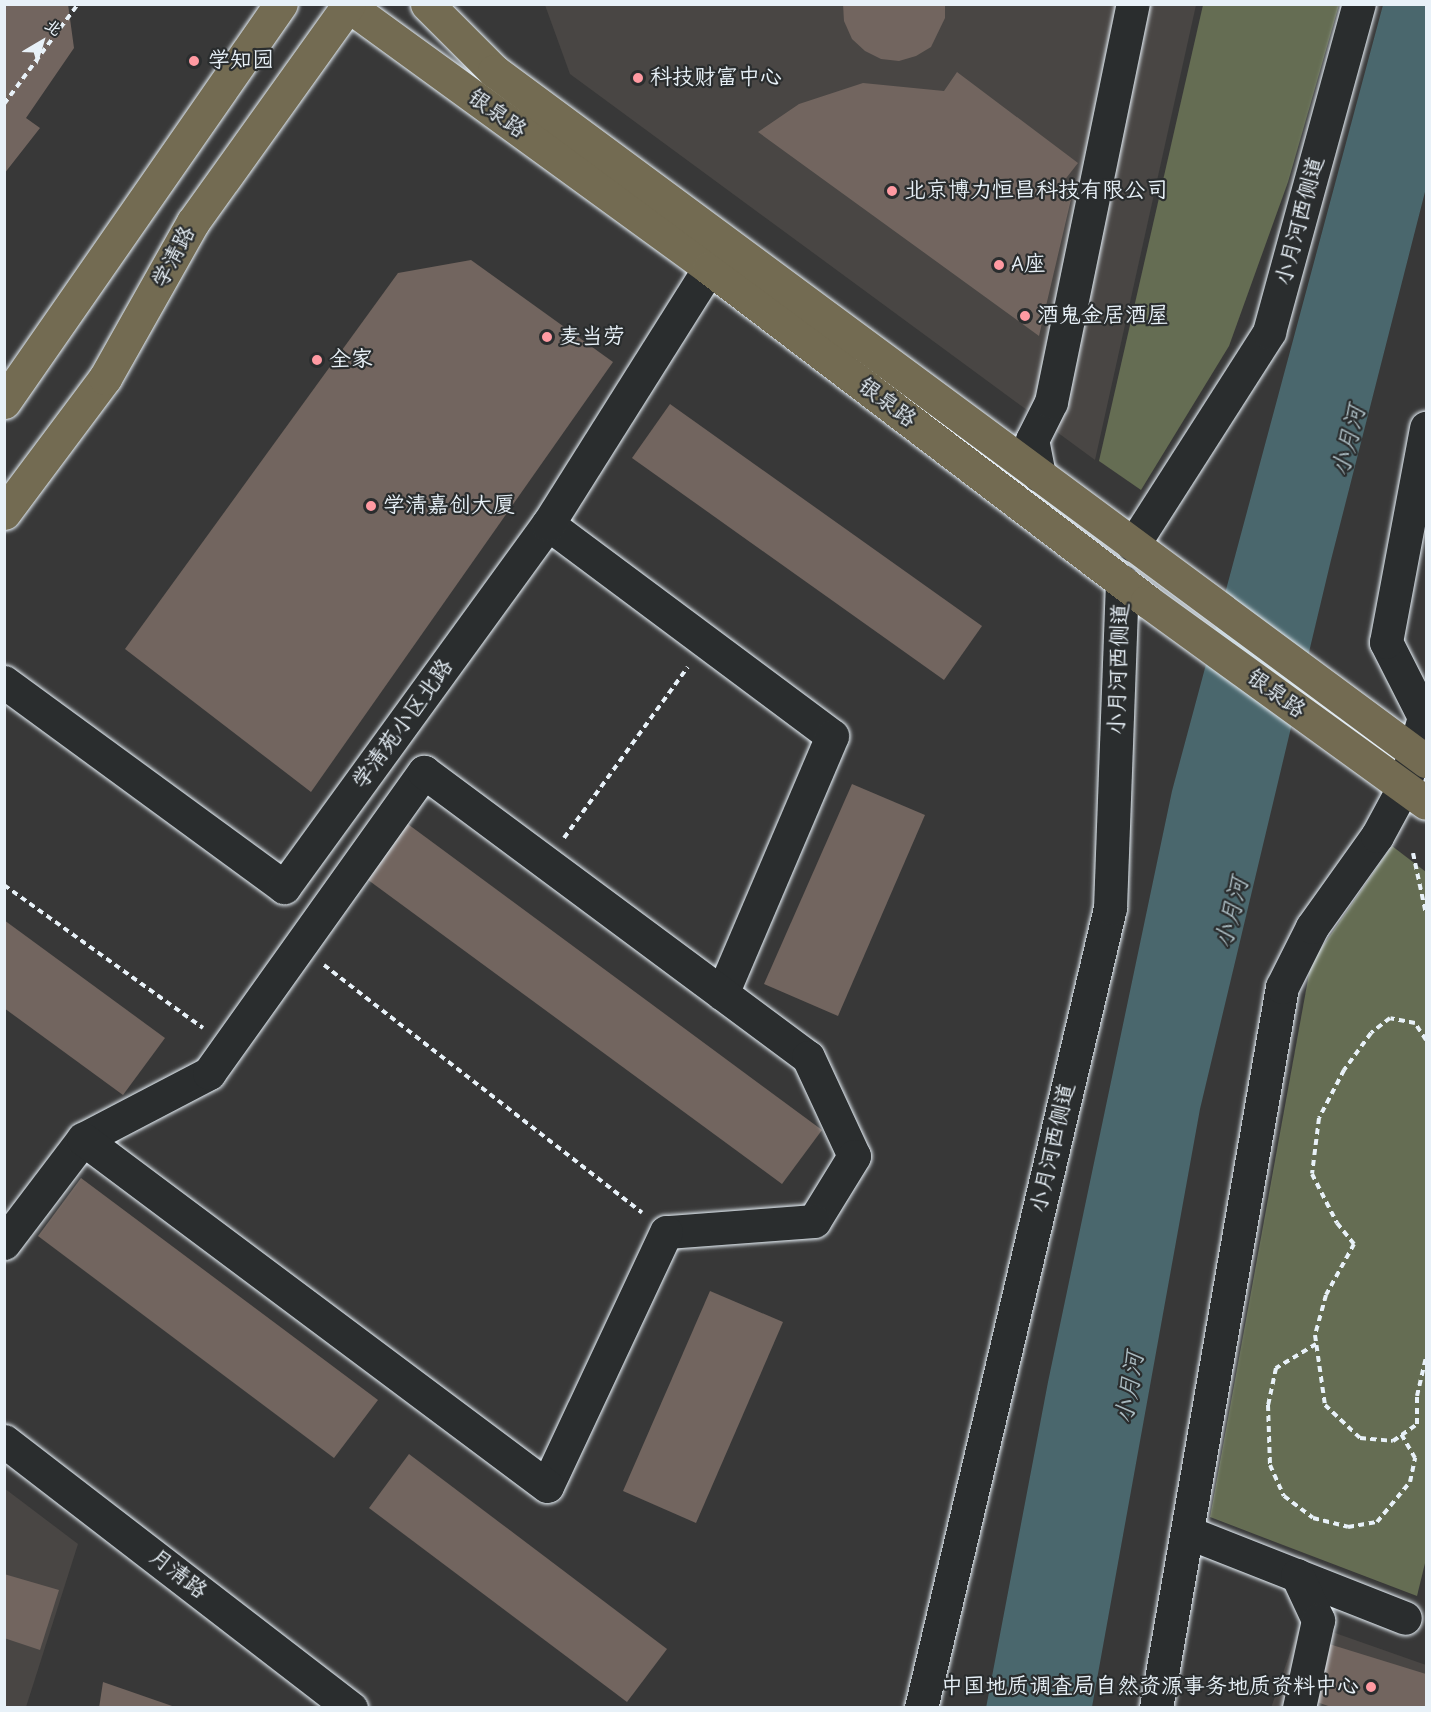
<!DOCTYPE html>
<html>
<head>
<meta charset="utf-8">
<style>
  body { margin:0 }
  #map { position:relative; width:1431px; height:1712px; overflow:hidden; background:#383838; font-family:"Comic Neue","LXGW WenKai TC",sans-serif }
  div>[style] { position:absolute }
  .built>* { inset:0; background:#494644 }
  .green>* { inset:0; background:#656d53 }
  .water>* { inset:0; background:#4a676d }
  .building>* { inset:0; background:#72655f }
  .path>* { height:4px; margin-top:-2px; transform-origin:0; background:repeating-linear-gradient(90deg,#e8f1f8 0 6px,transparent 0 10.5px) }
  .roads { filter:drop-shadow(0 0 2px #e8f1f8) drop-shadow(0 0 2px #e8f1f8) }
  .minor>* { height:33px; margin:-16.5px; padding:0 16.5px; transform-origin:16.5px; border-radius:16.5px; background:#2a2d2e }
  .major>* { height:33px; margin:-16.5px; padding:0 16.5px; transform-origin:16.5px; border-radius:16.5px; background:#736b52 }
  .dots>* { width:16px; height:16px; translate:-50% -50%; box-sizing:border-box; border:3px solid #2a2d2e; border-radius:50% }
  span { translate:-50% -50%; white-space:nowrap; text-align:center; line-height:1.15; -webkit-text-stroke:4.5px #2a2d2e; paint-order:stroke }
  .poi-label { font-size:22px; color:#e8f1f8 }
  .left { translate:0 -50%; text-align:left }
  .right { translate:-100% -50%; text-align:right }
  .street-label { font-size:22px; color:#e8f1f8 }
  .water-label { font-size:24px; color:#a9bac0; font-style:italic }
  .frame { position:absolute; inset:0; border:6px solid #e8f1f8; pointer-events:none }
  .north { position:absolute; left:12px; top:12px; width:60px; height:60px; -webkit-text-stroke:4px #2a2d2e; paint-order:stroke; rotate:38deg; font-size:16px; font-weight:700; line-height:24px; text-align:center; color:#e8f1f8 }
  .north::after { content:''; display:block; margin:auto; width:21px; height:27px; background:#e8f1f8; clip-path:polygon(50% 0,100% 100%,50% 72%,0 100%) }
</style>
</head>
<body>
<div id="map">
  <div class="built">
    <i style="clip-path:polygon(545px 5px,1196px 5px,1095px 460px,570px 74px)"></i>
    <i style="clip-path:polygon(4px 1488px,78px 1544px,26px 1707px,5px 1707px)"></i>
    <i style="clip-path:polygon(1301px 1621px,1426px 1665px,1426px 1707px,1271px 1708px)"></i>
  </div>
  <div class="green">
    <i style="clip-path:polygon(1203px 5px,1339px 5px,1288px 182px,1229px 346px,1141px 490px,1099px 461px)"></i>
    <i style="clip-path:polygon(1392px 846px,1426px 872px,1426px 1559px,1417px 1596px,1210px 1517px,1311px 963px)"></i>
  </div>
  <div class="water">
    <i style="clip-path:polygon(1383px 5px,1426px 5px,1426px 188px,1331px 560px,1200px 1109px,1092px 1707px,986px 1708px,1048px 1382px,1172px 791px)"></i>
  </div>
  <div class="building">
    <i style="clip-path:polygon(4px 4px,68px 4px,74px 48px,26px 118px,40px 128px,4px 174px)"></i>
    <i style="clip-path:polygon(843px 4px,945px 4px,945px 18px,931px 47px,916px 56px,899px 61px,881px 59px,865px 51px,852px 39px,844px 21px)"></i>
    <i style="clip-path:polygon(957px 72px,1078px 163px,1060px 186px,1072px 195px,1039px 336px,758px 132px,799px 104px,863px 83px,944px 91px)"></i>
    <i style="clip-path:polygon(471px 260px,613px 362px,311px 792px,125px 649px,398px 273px)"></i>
    <i style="clip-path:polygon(670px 404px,982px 626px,944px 680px,632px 458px)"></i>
    <i style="clip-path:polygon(852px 784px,925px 815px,838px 1016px,764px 984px)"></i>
    <i style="clip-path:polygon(401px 819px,822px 1130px,782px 1184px,360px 874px)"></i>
    <i style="clip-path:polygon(4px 920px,165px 1038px,123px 1095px,4px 1008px)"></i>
    <i style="clip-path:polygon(81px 1178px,378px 1400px,334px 1458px,38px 1236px)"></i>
    <i style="clip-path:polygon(710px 1291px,783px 1322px,696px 1523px,623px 1491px)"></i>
    <i style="clip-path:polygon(409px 1454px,667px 1649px,627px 1702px,369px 1508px)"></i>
    <i style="clip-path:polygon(4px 1574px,59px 1590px,40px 1650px,4px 1638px)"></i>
    <i style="clip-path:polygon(1329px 1644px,1426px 1674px,1426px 1708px,1334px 1708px,1311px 1700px)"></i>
    <i style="clip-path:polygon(103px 1682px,175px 1707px,175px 1708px,99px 1708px)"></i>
  </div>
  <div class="path">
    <i style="left:4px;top:104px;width:124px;rotate:-53.5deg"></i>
    <i style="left:564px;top:838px;width:211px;rotate:-54.1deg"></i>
    <i style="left:1413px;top:853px;width:62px;rotate:78deg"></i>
    <i style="left:4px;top:885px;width:245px;rotate:35.7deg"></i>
    <i style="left:324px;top:965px;width:403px;rotate:37.9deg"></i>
    <i style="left:1426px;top:1040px;width:20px;rotate:-123deg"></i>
    <i style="left:1415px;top:1023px;width:25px;rotate:-169deg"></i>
    <i style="left:1390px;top:1018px;width:24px;rotate:142deg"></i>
    <i style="left:1371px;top:1033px;width:46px;rotate:126.1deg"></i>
    <i style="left:1344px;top:1070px;width:54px;rotate:117.5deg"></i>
    <i style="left:1319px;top:1118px;width:56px;rotate:97.1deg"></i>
    <i style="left:1312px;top:1174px;width:55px;rotate:63deg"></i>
    <i style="left:1337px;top:1223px;width:27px;rotate:51deg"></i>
    <i style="left:1354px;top:1244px;width:58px;rotate:118.8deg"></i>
    <i style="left:1326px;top:1295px;width:41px;rotate:105.4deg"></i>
    <i style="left:1315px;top:1335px;width:71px;rotate:81.9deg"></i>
    <i style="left:1325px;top:1405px;width:48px;rotate:43.3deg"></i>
    <i style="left:1360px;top:1438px;width:33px;rotate:5deg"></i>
    <i style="left:1393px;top:1441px;width:29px;rotate:-35deg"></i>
    <i style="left:1417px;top:1424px;width:28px;rotate:-90deg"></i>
    <i style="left:1417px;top:1396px;width:40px;rotate:-77deg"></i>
    <i style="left:1316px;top:1344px;width:47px;rotate:149deg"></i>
    <i style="left:1276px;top:1368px;width:38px;rotate:102deg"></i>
    <i style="left:1268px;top:1405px;width:60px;rotate:88.1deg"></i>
    <i style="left:1270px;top:1465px;width:34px;rotate:66deg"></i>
    <i style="left:1284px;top:1496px;width:36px;rotate:37deg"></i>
    <i style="left:1313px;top:1518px;width:36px;rotate:14deg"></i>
    <i style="left:1348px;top:1527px;width:29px;rotate:-10deg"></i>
    <i style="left:1377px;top:1522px;width:52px;rotate:-50.5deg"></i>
    <i style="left:1410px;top:1482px;width:25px;rotate:-78deg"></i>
    <i style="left:1415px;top:1458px;width:28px;rotate:-120deg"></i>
  </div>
  <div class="roads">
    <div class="minor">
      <i style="left:1039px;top:475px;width:36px;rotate:-101deg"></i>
      <i style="left:1032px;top:440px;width:42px;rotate:-63.4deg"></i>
      <i style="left:1051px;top:402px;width:406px;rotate:-78.4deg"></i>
      <i style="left:548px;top:524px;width:354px;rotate:36.7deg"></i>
      <i style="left:832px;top:736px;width:280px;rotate:113.1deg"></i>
      <i style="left:1133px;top:545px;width:253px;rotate:-57.4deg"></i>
      <i style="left:1269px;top:332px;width:340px;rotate:-74.7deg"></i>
      <i style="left:4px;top:682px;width:347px;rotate:36.2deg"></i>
      <i style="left:284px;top:887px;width:449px;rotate:-54deg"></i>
      <i style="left:548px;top:524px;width:302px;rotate:-57.8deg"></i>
      <i style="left:4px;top:1243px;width:131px;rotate:-52.8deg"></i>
      <i style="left:83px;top:1139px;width:142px;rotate:-27.6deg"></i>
      <i style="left:209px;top:1073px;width:370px;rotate:-54.5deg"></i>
      <i style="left:424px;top:772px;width:478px;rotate:36.6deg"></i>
      <i style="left:808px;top:1057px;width:109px;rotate:65.1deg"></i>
      <i style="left:854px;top:1156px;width:76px;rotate:121.6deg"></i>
      <i style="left:814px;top:1221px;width:148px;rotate:175.7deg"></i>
      <i style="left:666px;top:1232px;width:280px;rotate:115.1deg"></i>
      <i style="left:547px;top:1486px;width:579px;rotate:-143.21deg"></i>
      <i style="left:4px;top:1441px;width:438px;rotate:37.6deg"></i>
      <i style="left:1187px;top:1532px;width:234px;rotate:21.5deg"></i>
      <i style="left:1297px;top:1575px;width:50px;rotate:65deg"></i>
      <i style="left:1318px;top:1620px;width:90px;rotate:102.2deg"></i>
      <i style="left:921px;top:1708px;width:822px;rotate:-76.71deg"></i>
      <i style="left:1110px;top:908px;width:327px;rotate:-87.9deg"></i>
      <i style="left:1156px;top:1708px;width:732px;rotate:-80.09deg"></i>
      <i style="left:1282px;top:987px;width:67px;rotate:-63.4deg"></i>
      <i style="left:1312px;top:927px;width:112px;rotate:-54.5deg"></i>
      <i style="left:1377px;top:836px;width:57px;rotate:-61.6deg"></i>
      <i style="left:1404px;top:786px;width:72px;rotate:-73.8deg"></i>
      <i style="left:1424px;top:717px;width:84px;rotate:-116.9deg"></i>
      <i style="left:1386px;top:642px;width:218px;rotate:-79.4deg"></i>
    </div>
    <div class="major">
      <i style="left:346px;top:4px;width:449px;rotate:36deg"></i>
      <i style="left:709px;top:268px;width:550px;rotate:37.24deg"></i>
      <i style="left:1147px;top:601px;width:344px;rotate:35.9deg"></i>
      <i style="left:427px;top:4px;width:95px;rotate:45deg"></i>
      <i style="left:494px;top:71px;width:1160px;rotate:36.51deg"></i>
      <i style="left:4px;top:402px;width:485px;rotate:-55.2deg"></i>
      <i style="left:4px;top:513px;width:169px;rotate:-53.2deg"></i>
      <i style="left:105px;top:378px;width:179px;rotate:-60.6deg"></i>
      <i style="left:193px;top:222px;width:268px;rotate:-54.4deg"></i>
    </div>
  </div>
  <div class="dots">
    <i style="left:194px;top:61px;background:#ff9aa2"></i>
    <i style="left:638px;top:78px;background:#ff9aa2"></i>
    <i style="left:892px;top:191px;background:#ff9aa2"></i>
    <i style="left:999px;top:265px;background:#ff9aa2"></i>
    <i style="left:1025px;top:316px;background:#ff9aa2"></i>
    <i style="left:547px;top:337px;background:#ff9aa2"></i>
    <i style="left:317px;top:360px;background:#ff9aa2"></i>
    <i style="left:371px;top:506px;background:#ff9aa2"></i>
    <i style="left:1371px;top:1687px;background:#ff9aa2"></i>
  </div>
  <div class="poi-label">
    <span class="left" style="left:208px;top:61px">学知园</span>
    <span class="left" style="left:650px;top:78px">科技财富中心</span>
    <span class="left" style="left:904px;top:191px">北京博力恒昌科技有限公司</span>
    <span class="left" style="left:1011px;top:265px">A座</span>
    <span class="left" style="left:1037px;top:316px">酒鬼金居酒屋</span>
    <span class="left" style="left:559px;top:337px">麦当劳</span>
    <span class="left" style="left:329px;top:360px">全家</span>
    <span class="left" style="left:383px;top:506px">学清嘉创大厦</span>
    <span class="right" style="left:1359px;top:1687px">中国地质调查局自然资源事务地质资料中心</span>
  </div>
  <div class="street-label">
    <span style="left:497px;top:114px;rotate:36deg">银泉路</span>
    <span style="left:1300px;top:221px;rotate:-75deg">小月河西侧道</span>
    <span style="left:174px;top:257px;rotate:-62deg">学清路</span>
    <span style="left:887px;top:403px;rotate:37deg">银泉路</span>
    <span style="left:1119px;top:669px;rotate:-88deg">小月河西侧道</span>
    <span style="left:1276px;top:694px;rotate:36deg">银泉路</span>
    <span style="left:403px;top:724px;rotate:-54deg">学清苑小区北路</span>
    <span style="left:1053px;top:1148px;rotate:-77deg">小月河西侧道</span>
    <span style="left:178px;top:1574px;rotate:38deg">月清路</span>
  </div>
  <div class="water-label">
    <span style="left:1349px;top:441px;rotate:-76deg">小月河</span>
    <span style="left:1232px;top:913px;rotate:-76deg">小月河</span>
    <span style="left:1130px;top:1388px;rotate:-81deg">小月河</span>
  </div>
  <div class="frame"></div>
  <div class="north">北</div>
</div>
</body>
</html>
